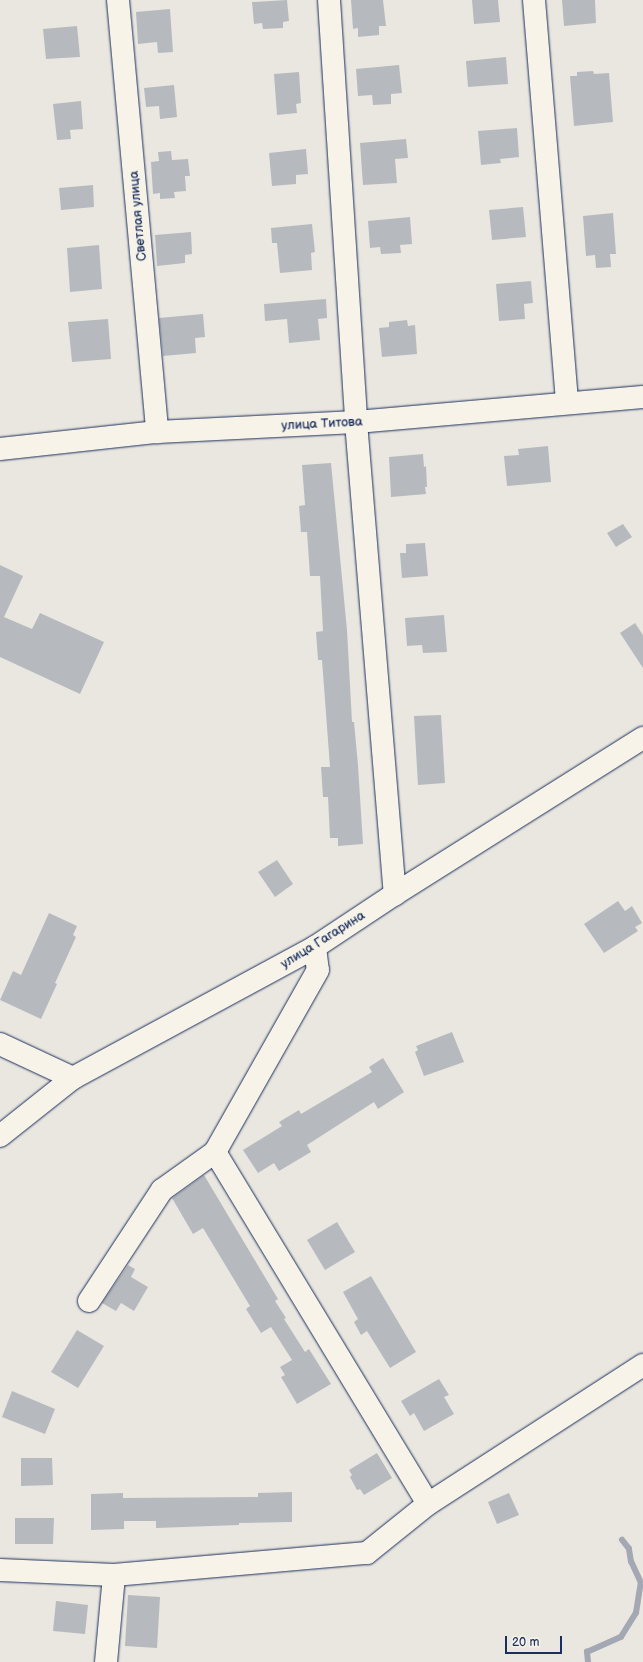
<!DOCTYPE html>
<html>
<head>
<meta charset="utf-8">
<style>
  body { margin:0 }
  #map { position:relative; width:643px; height:1662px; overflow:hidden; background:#eae7e0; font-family:"Balsamiq Sans",sans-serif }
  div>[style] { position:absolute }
  .stream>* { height:5.5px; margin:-2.75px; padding:0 2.75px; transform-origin:2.75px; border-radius:2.75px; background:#a3a8b4 }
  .building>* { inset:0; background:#b6babf }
  .roads { filter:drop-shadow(0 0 1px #1b2f5e) drop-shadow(0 0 1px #1b2f5e) }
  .minor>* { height:22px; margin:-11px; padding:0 11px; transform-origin:11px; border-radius:11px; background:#f7f3e8 }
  span { translate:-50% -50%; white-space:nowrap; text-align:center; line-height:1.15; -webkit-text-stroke:3px #f7f3e8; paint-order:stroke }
  .street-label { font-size:13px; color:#1b2f5e }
  .scale { position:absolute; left:505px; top:1636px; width:57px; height:18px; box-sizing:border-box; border:2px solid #1b2f5e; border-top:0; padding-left:5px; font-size:12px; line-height:14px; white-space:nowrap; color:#1b2f5e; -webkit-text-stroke:3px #f7f3e8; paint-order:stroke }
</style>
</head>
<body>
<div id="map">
  <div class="stream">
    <i style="left:588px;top:1662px;width:10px;rotate:-96deg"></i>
    <i style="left:587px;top:1652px;width:37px;rotate:-24deg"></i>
    <i style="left:621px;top:1637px;width:28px;rotate:-58deg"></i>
    <i style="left:636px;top:1613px;width:30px;rotate:-81deg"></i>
    <i style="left:641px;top:1583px;width:23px;rotate:-115deg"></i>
    <i style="left:631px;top:1562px;width:13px;rotate:-99deg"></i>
    <i style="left:629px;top:1549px;width:11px;rotate:-128deg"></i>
  </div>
  <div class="building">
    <i style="clip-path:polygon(287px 0,289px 21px,283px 22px,283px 28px,263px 29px,262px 23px,254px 24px,252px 2px)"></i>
    <i style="clip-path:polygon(351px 0,383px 0,386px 26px,379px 26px,379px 35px,358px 37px,358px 28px,353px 29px)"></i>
    <i style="clip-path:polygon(472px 0,498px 0,500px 22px,474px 24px)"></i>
    <i style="clip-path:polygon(562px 0,595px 0,596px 23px,564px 26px)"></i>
    <i style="clip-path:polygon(170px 9px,173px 52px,158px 53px,157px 42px,138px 44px,136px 12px)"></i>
    <i style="clip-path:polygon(77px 26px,80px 57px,46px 59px,43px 29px)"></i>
    <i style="clip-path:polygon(506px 57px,508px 84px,468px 87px,466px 61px)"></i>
    <i style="clip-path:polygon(399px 65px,402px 93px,391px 94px,391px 104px,373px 105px,372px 95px,358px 96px,356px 69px)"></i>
    <i style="clip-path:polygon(593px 71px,594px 74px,609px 73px,613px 122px,574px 126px,570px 76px,577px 76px,577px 72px)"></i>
    <i style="clip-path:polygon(299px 72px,301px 103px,296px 104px,297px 113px,277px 115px,274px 74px)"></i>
    <i style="clip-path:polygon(174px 85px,177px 117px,160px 119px,159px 106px,146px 107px,144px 88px)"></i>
    <i style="clip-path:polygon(81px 101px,83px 129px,70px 130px,71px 139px,57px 140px,53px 104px)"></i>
    <i style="clip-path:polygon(517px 128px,519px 157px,500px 159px,501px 163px,481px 165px,478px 131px)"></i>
    <i style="clip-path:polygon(406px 139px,408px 158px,395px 159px,397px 183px,363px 185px,360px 143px)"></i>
    <i style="clip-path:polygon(306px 149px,308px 174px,296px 175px,296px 184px,272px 186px,269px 153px)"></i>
    <i style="clip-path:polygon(171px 151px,172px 160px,188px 159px,190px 176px,185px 176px,186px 191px,174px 192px,175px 198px,160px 199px,160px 193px,153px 194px,151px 162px,159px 161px,158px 152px)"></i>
    <i style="clip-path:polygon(93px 185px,94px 207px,61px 210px,59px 188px)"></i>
    <i style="clip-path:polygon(523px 207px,526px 237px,492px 240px,489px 210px)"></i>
    <i style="clip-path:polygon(613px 213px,616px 254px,610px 254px,611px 267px,596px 268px,595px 255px,586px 256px,583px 216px)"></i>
    <i style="clip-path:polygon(410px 217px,412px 244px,400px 245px,401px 253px,381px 254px,380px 247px,370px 248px,368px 221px)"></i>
    <i style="clip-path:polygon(312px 224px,315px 252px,311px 253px,312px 270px,280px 273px,277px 243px,272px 243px,271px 228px)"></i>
    <i style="clip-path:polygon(191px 232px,192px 254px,185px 255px,185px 263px,157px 266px,155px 235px)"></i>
    <i style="clip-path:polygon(99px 245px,102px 289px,70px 292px,67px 248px)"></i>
    <i style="clip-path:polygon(531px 281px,533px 303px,524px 304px,525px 319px,499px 321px,496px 284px)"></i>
    <i style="clip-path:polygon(326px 299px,327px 318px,318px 319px,320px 340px,289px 343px,287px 319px,265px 321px,264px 304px)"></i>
    <i style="clip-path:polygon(203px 314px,205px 337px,195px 338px,196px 353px,163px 356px,159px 318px)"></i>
    <i style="clip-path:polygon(108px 319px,111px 359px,72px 362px,68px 322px)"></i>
    <i style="clip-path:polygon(407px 320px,408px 326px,415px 325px,417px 354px,382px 357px,379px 328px,389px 327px,389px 322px)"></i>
    <i style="clip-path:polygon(548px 446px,551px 482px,507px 486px,504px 456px,519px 455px,518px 449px)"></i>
    <i style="clip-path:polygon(423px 454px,424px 467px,426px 466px,427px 487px,425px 487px,426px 494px,391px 497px,389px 457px)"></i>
    <i style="clip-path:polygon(331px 463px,347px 630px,352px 722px,354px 722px,358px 765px,363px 844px,338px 846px,338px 838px,330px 838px,328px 797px,323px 797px,321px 767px,330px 767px,322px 660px,318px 660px,316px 632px,323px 631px,320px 576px,310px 576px,307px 532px,301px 532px,299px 506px,305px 505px,302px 465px)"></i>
    <i style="clip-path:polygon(623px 524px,632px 537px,616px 547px,607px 533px)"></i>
    <i style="clip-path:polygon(425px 543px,428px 576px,402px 578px,400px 553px,406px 553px,406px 544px)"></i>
    <i style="clip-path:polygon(0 565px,23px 576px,4px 617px,32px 629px,40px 613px,104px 642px,80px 694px,0 657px)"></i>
    <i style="clip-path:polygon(444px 615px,447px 652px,423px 653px,422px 645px,407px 646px,405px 618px)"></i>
    <i style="clip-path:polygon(635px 623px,643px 635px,643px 668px,620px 633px)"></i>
    <i style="clip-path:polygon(441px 715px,445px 783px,418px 785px,414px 716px)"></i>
    <i style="clip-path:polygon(277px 860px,293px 884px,275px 897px,258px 872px)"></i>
    <i style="clip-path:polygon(618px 901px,625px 911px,632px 906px,642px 923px,635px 927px,638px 931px,604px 953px,584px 924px)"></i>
    <i style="clip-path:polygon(49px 913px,77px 926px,73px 935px,76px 937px,55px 983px,57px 984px,41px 1019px,0 1000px,13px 971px,21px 975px)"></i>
    <i style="clip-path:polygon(452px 1032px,464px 1062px,424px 1076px,415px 1052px,418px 1050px,416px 1046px)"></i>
    <i style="clip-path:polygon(383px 1058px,404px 1092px,378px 1109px,374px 1102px,307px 1145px,311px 1152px,279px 1171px,274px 1163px,258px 1173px,243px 1150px,282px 1126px,279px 1122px,299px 1110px,301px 1114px,372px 1072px,369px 1067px)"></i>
    <i style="clip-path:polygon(204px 1175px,278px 1299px,275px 1301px,286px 1318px,284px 1319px,305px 1352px,309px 1349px,331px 1384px,297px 1404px,281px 1377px,285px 1375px,280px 1367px,292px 1360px,271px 1327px,261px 1333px,246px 1309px,250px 1306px,203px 1228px,193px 1234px,172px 1198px)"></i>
    <i style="clip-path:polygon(337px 1222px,355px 1252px,325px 1270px,307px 1240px)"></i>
    <i style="clip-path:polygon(128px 1265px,135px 1269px,131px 1277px,148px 1287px,134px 1311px,121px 1303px,116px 1311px,102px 1303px)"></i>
    <i style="clip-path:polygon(371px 1276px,416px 1352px,390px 1368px,367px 1331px,361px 1335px,354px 1322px,358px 1319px,343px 1292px)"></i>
    <i style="clip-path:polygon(77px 1330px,104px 1346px,78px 1388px,51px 1372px)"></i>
    <i style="clip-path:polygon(439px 1379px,449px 1395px,444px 1397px,454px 1414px,424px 1431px,414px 1413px,410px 1416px,401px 1401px)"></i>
    <i style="clip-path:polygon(12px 1391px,55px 1409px,45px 1434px,2px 1417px)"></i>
    <i style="clip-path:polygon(377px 1453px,392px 1478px,364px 1495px,360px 1489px,357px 1490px,350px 1477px,352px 1475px,349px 1470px)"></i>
    <i style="clip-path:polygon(21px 1458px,52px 1458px,53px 1485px,21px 1486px)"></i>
    <i style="clip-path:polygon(292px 1492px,292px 1522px,239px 1523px,239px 1525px,156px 1528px,156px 1521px,124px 1521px,124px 1529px,91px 1530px,91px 1494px,123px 1493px,123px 1498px,258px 1497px,258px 1493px)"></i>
    <i style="clip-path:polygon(509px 1493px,519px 1515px,497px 1524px,488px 1502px)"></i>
    <i style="clip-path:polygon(15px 1518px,54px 1518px,53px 1544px,15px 1544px)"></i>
    <i style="clip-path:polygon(128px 1595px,160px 1597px,157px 1648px,125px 1646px)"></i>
    <i style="clip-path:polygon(56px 1601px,88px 1605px,85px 1634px,53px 1631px)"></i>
  </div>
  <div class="roads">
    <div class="minor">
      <i style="left:118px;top:0;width:434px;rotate:84.8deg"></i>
      <i style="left:329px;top:0;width:423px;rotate:86.3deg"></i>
      <i style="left:356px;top:422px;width:474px;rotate:85.3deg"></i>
      <i style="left:534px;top:0;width:404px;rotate:85.3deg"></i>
      <i style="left:0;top:449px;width:158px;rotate:-6.2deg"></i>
      <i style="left:157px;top:432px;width:199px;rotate:-2.9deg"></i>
      <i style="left:356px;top:422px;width:288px;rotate:-5deg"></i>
      <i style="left:315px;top:947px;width:23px;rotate:83deg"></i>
      <i style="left:318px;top:970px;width:209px;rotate:119.5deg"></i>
      <i style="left:215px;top:1152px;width:411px;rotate:58.8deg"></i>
      <i style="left:0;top:1044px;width:81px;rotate:25deg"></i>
      <i style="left:0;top:1136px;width:93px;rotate:-38.5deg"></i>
      <i style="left:73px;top:1078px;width:275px;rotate:-28.4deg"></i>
      <i style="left:315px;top:947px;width:96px;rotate:-33.5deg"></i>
      <i style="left:395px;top:894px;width:293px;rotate:-32.2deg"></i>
      <i style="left:89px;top:1301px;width:133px;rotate:-56.7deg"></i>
      <i style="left:162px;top:1190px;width:65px;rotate:-35.6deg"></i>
      <i style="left:0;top:1570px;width:114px;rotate:2.5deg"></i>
      <i style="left:114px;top:1575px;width:254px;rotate:-5deg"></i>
      <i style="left:367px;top:1553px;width:78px;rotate:-38.8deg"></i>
      <i style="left:428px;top:1504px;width:256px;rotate:-32.9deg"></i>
      <i style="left:106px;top:1662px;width:87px;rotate:-84.7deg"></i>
    </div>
  </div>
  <div class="street-label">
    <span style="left:138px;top:216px;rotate:-95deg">Светлая улица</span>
    <span style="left:322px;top:424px;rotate:-3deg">улица Титова</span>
    <span style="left:323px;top:940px;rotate:-32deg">улица Гагарина</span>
  </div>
  <div class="scale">20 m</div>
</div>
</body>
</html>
